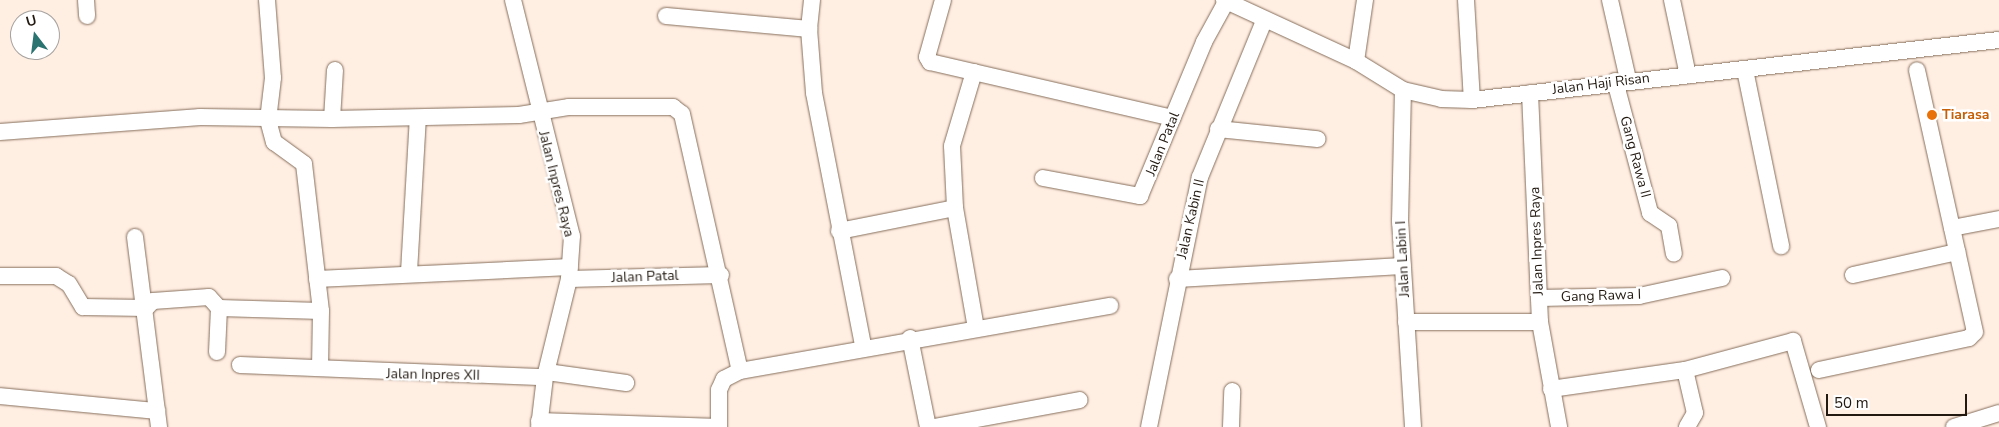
<!DOCTYPE html>
<html>
<head>
<meta charset="utf-8">
<style>
  body { margin:0 }
  #map { position:relative; width:1999px; height:427px; overflow:hidden; background:#ffeee2; font-family:"Nunito Sans",sans-serif }
  div>[style] { position:absolute }
  .roads { filter:drop-shadow(0 0 1px #866e5b) drop-shadow(0 0 1px #866e5b) }
  .minor>* { height:16px; margin:-8px; padding:0 8px; transform-origin:8px; border-radius:8px; background:#fff }
  .dots>* { width:14px; height:14px; translate:-50% -50%; box-sizing:border-box; border:2px solid #fff; border-radius:50% }
  span { translate:-50% -50%; white-space:nowrap; text-align:center; line-height:1.15; -webkit-text-stroke:5px #fff; paint-order:stroke }
  .street-label { font-size:14px; color:#221911 }
  .food-label { font-size:14px; color:#c56008; font-weight:700 }
  .left { translate:0 -50%; text-align:left }
  .north { position:absolute; left:10px; top:10px; width:50px; height:50px; box-sizing:border-box; background:#fff; border:1px solid #a7a3a0; border-radius:50%; rotate:345deg; font-size:14px; font-weight:700; line-height:20px; text-align:center; color:#221911 }
  .north::after { content:''; display:block; margin:auto; width:18px; height:22px; background:#297371; clip-path:polygon(50% 0,100% 100%,50% 72%,0 100%) }
  .scale { position:absolute; left:1826px; top:394px; width:141px; height:22px; box-sizing:border-box; border:2px solid #221911; border-top:0; padding-left:6px; font-size:15px; line-height:18px; white-space:nowrap; color:#221911; -webkit-text-stroke:4px #fff; paint-order:stroke }
</style>
</head>
<body>
<div id="map">
  <div class="roads">
    <div class="minor">
      <i style="left:86px;top:0;width:16px;rotate:86deg"></i>
      <i style="left:267px;top:0;width:78px;rotate:85.6deg"></i>
      <i style="left:273px;top:78px;width:42px;rotate:96.8deg"></i>
      <i style="left:268px;top:120px;width:23px;rotate:75deg"></i>
      <i style="left:274px;top:142px;width:37px;rotate:36deg"></i>
      <i style="left:304px;top:164px;width:148px;rotate:83.4deg"></i>
      <i style="left:321px;top:311px;width:57px;rotate:91deg"></i>
      <i style="left:513px;top:0;width:243px;rotate:76deg"></i>
      <i style="left:572px;top:236px;width:43px;rotate:94deg"></i>
      <i style="left:569px;top:279px;width:101px;rotate:103.8deg"></i>
      <i style="left:545px;top:377px;width:50px;rotate:96.8deg"></i>
      <i style="left:812px;top:0;width:29px;rotate:96deg"></i>
      <i style="left:809px;top:29px;width:64px;rotate:85.5deg"></i>
      <i style="left:814px;top:93px;width:258px;rotate:79deg"></i>
      <i style="left:943px;top:0;width:59px;rotate:105.7deg"></i>
      <i style="left:927px;top:57px;width:6px;rotate:59deg"></i>
      <i style="left:930px;top:62px;width:249px;rotate:13deg"></i>
      <i style="left:1224px;top:0;width:145px;rotate:24.8deg"></i>
      <i style="left:1356px;top:61px;width:55px;rotate:31.7deg"></i>
      <i style="left:1403px;top:90px;width:39px;rotate:13deg"></i>
      <i style="left:1441px;top:99px;width:31px;rotate:2deg"></i>
      <i style="left:1472px;top:100px;width:530px;rotate:-6.5deg"></i>
      <i style="left:1466px;top:0;width:100px;rotate:86.6deg"></i>
      <i style="left:1610px;top:0;width:81px;rotate:77.2deg"></i>
      <i style="left:1672px;top:0;width:77px;rotate:78deg"></i>
      <i style="left:666px;top:16px;width:144px;rotate:5.2deg"></i>
      <i style="left:1356px;top:61px;width:62px;rotate:-81.6deg"></i>
      <i style="left:335px;top:70px;width:49px;rotate:93.5deg"></i>
      <i style="left:332px;top:119px;width:187px;rotate:-1.2deg"></i>
      <i style="left:519px;top:115px;width:51px;rotate:-9.1deg"></i>
      <i style="left:569px;top:107px;width:104px"></i>
      <i style="left:673px;top:107px;width:11px;rotate:38deg"></i>
      <i style="left:682px;top:114px;width:263px;rotate:77.3deg"></i>
      <i style="left:1745px;top:70px;width:180px;rotate:78.4deg"></i>
      <i style="left:974px;top:72px;width:77px;rotate:106.6deg"></i>
      <i style="left:952px;top:146px;width:62px;rotate:87.2deg"></i>
      <i style="left:955px;top:208px;width:122px;rotate:80.1deg"></i>
      <i style="left:1615px;top:81px;width:137px;rotate:75.1deg"></i>
      <i style="left:1650px;top:213px;width:23px;rotate:34deg"></i>
      <i style="left:1669px;top:226px;width:28px;rotate:80deg"></i>
      <i style="left:1403px;top:90px;width:130px;rotate:91.3deg"></i>
      <i style="left:1400px;top:220px;width:207px;rotate:86.4deg"></i>
      <i style="left:1530px;top:93px;width:229px;rotate:87.5deg"></i>
      <i style="left:1540px;top:322px;width:107px;rotate:79.7deg"></i>
      <i style="left:1218px;top:129px;width:100px;rotate:5.8deg"></i>
      <i style="left:0;top:132px;width:201px;rotate:-4.3deg"></i>
      <i style="left:200px;top:117px;width:132px;rotate:0.9deg"></i>
      <i style="left:1043px;top:178px;width:99px;rotate:10.5deg"></i>
      <i style="left:1140px;top:196px;width:167px;rotate:-67.4deg"></i>
      <i style="left:1204px;top:42px;width:46px;rotate:-61.2deg"></i>
      <i style="left:1952px;top:228px;width:48px;rotate:-10.8deg"></i>
      <i style="left:839px;top:231px;width:118px;rotate:-11.2deg"></i>
      <i style="left:135px;top:237px;width:192px;rotate:82.8deg"></i>
      <i style="left:409px;top:272px;width:154px;rotate:-86.7deg"></i>
      <i style="left:1853px;top:275px;width:107px;rotate:-12.5deg"></i>
      <i style="left:0;top:276px;width:56px"></i>
      <i style="left:56px;top:276px;width:15px;rotate:32deg"></i>
      <i style="left:69px;top:284px;width:27px;rotate:59deg"></i>
      <i style="left:83px;top:307px;width:63px;rotate:0.9deg"></i>
      <i style="left:146px;top:308px;width:10px;rotate:-45deg"></i>
      <i style="left:153px;top:301px;width:56px;rotate:-4.1deg"></i>
      <i style="left:209px;top:297px;width:15px;rotate:48deg"></i>
      <i style="left:219px;top:308px;width:102px;rotate:1.7deg"></i>
      <i style="left:317px;top:279px;width:253px;rotate:-2.7deg"></i>
      <i style="left:569px;top:279px;width:152px;rotate:-1.5deg"></i>
      <i style="left:1177px;top:279px;width:226px;rotate:-3.3deg"></i>
      <i style="left:1539px;top:298px;width:100px;rotate:-1.1deg"></i>
      <i style="left:1639px;top:296px;width:85px;rotate:-12.2deg"></i>
      <i style="left:1406px;top:322px;width:134px"></i>
      <i style="left:910px;top:338px;width:91px;rotate:78.6deg"></i>
      <i style="left:217px;top:352px;width:44px;rotate:-87.4deg"></i>
      <i style="left:240px;top:365px;width:305px;rotate:2.3deg"></i>
      <i style="left:1685px;top:370px;width:44px;rotate:76.9deg"></i>
      <i style="left:1695px;top:413px;width:16px;rotate:120deg"></i>
      <i style="left:1819px;top:370px;width:153px;rotate:-12deg"></i>
      <i style="left:1969px;top:338px;width:8px;rotate:-45deg"></i>
      <i style="left:1975px;top:332px;width:268px;rotate:-102.5deg"></i>
      <i style="left:547px;top:372px;width:80px;rotate:7.9deg"></i>
      <i style="left:1551px;top:389px;width:135px;rotate:-8.1deg"></i>
      <i style="left:1685px;top:370px;width:112px;rotate:-15deg"></i>
      <i style="left:1793px;top:341px;width:90px;rotate:73.8deg"></i>
      <i style="left:0;top:396px;width:158px;rotate:5.5deg"></i>
      <i style="left:539px;top:421px;width:180px;rotate:1.9deg"></i>
      <i style="left:719px;top:427px;width:37px;rotate:-90deg"></i>
      <i style="left:719px;top:390px;width:12px;rotate:-66deg"></i>
      <i style="left:724px;top:379px;width:18px;rotate:-27deg"></i>
      <i style="left:740px;top:371px;width:376px;rotate:-10deg"></i>
      <i style="left:934px;top:427px;width:148px;rotate:-10.5deg"></i>
      <i style="left:1149px;top:427px;width:255px;rotate:-78.5deg"></i>
      <i style="left:1200px;top:177px;width:169px;rotate:-67.7deg"></i>
      <i style="left:1231px;top:427px;width:36px;rotate:-88deg"></i>
      <i style="left:1954px;top:427px;width:47px;rotate:-17.3deg"></i>
    </div>
  </div>
  <div class="dots">
    <i style="left:1932px;top:115px;background:#e8710a"></i>
  </div>
  <div class="street-label">
    <span style="left:1601px;top:84px;rotate:-7deg">Jalan Haji Risan</span>
    <span style="left:1163px;top:144px;rotate:-68deg">Jalan Patal</span>
    <span style="left:1635px;top:157px;rotate:75deg">Gang Rawa II</span>
    <span style="left:556px;top:184px;rotate:76deg">Jalan Inpres Raya</span>
    <span style="left:1191px;top:219px;rotate:-77deg">Jalan Kabin II</span>
    <span style="left:1537px;top:241px;rotate:-92deg">Jalan Inpres Raya</span>
    <span style="left:1403px;top:259px;rotate:-93deg">Jalan Labin I</span>
    <span style="left:645px;top:277px;rotate:-2deg">Jalan Patal</span>
    <span style="left:1601px;top:296px;rotate:-2deg">Gang Rawa I</span>
    <span style="left:433px;top:375px;rotate:1deg">Jalan Inpres XII</span>
  </div>
  <div class="food-label">
    <span class="left" style="left:1942px;top:115px">Tiarasa</span>
  </div>
  <div class="north">U</div>
  <div class="scale">50 m</div>
</div>
</body>
</html>
